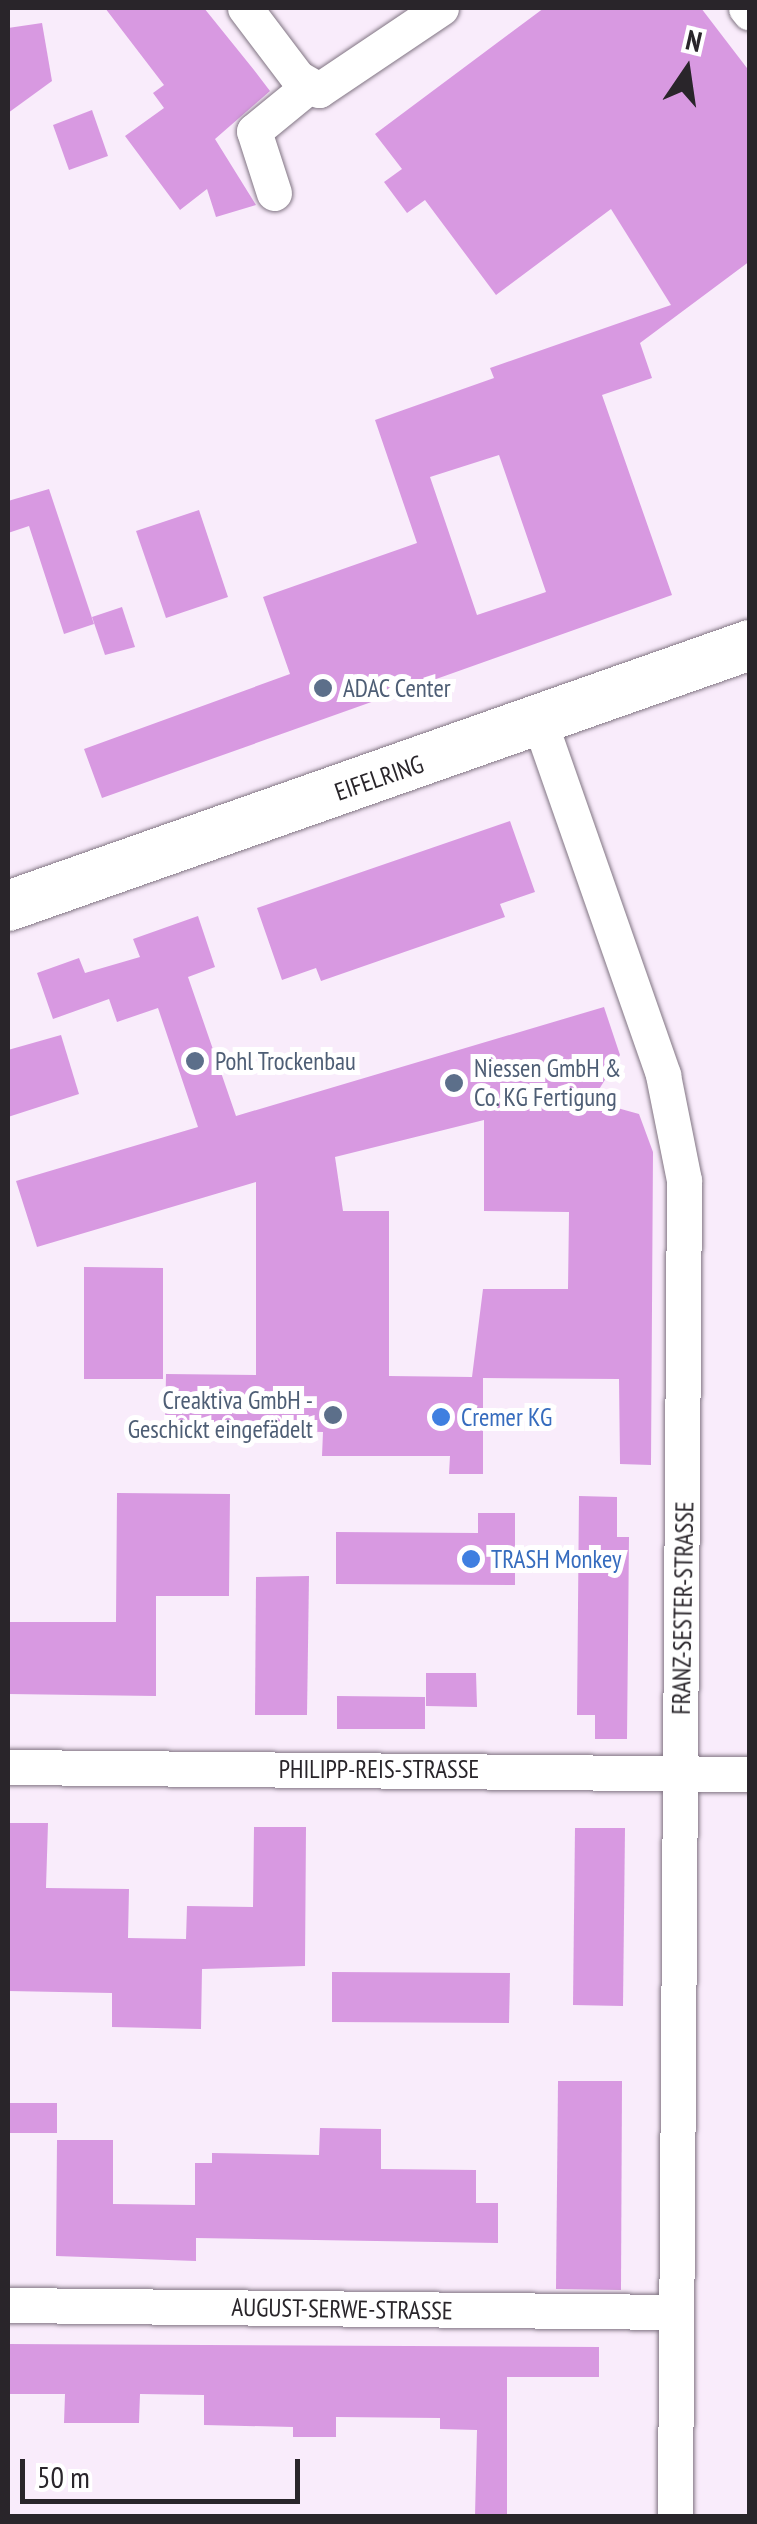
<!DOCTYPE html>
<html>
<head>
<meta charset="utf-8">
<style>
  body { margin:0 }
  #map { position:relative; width:757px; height:2524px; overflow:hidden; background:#f9ecfb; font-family:"PT Sans Narrow",sans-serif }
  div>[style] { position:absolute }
  .building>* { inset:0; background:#d899e1 }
  .roads { filter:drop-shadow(0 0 2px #817583) drop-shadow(0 0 2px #817583) }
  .minor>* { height:35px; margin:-17.5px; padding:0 17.5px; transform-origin:17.5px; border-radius:17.5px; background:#fff }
  .secondary>* { height:50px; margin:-25px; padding:0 25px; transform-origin:25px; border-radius:25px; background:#fff }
  .dots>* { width:28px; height:28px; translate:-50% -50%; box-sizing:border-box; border:5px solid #fff; border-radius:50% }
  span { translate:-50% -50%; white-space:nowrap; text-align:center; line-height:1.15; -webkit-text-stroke:10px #fff; paint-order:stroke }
  .service-label { font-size:25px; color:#4e5e75 }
  .left { translate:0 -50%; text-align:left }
  .right { translate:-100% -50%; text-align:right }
  .street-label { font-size:25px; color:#29252a }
  .shop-label { font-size:25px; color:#366cbe }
  .frame { position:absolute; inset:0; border:10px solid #29252a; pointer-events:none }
  .north { position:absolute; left:637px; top:20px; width:100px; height:100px; -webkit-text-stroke:8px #fff; paint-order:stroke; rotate:13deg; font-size:28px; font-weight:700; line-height:40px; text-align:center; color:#29252a }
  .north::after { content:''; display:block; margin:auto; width:35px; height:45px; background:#29252a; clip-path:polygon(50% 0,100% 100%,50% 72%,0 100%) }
  .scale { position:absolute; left:20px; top:2459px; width:280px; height:45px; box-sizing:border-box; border:5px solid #29252a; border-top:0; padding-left:12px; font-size:30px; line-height:35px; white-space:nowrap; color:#29252a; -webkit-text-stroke:8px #fff; paint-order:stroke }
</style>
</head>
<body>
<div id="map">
  <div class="building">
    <i style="clip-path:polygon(105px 8px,204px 8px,254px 70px,270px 91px,215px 139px,256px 205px,216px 217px,207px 189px,180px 210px,125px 136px,164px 108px,153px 93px,164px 85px)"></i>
    <i style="clip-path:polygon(evenodd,544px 8px,701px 8px,750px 72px,750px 261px,640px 343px,652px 378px,602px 395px,672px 595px,102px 798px,84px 749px,290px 674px,263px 597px,417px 543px,375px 420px,494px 378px,490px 368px,671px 305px,611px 209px,496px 295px,425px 200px,407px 213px,384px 182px,402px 169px,375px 134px,544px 8px,499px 455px,546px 592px,477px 615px,430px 477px,499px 455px)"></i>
    <i style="clip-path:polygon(42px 23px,52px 81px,8px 113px,8px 28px)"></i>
    <i style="clip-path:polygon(92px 110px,108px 156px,69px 170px,53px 125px)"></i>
    <i style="clip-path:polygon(49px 489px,94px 624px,64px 634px,29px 526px,8px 533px,8px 501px)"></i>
    <i style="clip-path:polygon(199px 510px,228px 597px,166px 618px,136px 531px)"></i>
    <i style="clip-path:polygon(122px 607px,135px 647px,105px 655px,92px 617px)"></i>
    <i style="clip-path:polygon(510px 821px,535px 892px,500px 904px,505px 917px,321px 981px,316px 968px,282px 980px,257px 908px)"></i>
    <i style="clip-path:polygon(evenodd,198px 916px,215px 967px,188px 977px,236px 1116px,604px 1007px,620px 1055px,592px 1101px,639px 1114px,653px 1152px,651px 1465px,620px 1464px,619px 1379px,483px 1378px,483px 1474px,449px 1474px,450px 1456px,322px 1456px,323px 1432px,165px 1428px,166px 1374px,256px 1375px,256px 1182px,37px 1247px,16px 1181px,198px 1127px,158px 1008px,117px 1022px,109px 999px,53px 1019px,37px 973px,79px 958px,85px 973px,140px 957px,133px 939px,198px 916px,484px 1120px,484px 1211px,569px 1212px,568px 1289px,483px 1289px,472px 1377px,389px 1376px,389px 1211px,343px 1211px,335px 1157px,484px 1120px)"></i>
    <i style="clip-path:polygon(61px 1035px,79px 1094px,8px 1117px,8px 1050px)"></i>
    <i style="clip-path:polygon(84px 1267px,163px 1268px,163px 1379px,84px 1379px)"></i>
    <i style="clip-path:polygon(117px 1493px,230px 1494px,229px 1596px,156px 1596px,156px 1696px,8px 1694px,8px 1622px,116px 1622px)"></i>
    <i style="clip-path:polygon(579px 1496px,617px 1497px,617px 1537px,629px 1537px,627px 1739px,595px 1739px,595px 1715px,577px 1715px)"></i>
    <i style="clip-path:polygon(478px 1513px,515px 1513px,515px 1585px,336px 1584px,336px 1532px,478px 1533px)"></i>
    <i style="clip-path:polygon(309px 1576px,307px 1715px,255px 1715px,256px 1577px)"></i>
    <i style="clip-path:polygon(426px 1673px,476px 1673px,477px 1707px,426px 1706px)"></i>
    <i style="clip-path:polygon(337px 1696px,425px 1697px,425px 1729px,337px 1729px)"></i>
    <i style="clip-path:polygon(8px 1823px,48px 1823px,46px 1888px,129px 1889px,128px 1938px,186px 1939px,187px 1906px,253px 1907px,254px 1827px,306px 1827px,305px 1966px,202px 1969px,201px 2029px,112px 2027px,112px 1993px,8px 1991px)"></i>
    <i style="clip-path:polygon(575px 1828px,625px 1828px,623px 2006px,573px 2005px)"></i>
    <i style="clip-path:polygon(332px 1972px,510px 1973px,509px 2023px,332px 2022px)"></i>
    <i style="clip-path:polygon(558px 2081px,622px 2081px,621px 2290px,556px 2289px)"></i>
    <i style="clip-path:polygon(8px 2103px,57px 2103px,57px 2133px,8px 2133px)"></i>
    <i style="clip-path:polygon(320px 2128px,381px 2129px,381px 2169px,476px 2170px,476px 2203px,498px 2203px,498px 2243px,196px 2238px,196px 2261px,56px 2256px,57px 2140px,113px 2140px,113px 2204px,195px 2205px,195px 2163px,212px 2163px,212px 2153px,319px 2155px)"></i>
    <i style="clip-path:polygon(8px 2344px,599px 2347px,599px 2377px,507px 2377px,507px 2516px,475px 2516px,477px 2430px,440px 2429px,440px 2418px,336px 2417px,336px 2437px,293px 2437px,293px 2427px,204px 2425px,204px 2395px,140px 2394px,139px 2423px,64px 2423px,65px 2394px,8px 2394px)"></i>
  </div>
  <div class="roads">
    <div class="minor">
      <i style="left:245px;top:8px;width:88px;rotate:52.9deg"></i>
      <i style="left:298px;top:78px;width:24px;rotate:30deg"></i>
      <i style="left:319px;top:90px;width:147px;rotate:-33.9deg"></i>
      <i style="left:746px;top:8px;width:6px;rotate:51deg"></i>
      <i style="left:274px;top:193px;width:65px;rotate:-107.9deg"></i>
      <i style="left:254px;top:131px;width:71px;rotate:-39.3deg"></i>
      <i style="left:540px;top:723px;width:373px;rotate:70.7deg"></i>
      <i style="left:663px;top:1075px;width:107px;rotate:78.7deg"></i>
      <i style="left:684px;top:1180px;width:1336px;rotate:90.39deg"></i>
      <i style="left:8px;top:1767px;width:742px;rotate:0.54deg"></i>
      <i style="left:8px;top:2305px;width:668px;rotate:0.6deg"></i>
    </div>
    <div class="secondary">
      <i style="left:8px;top:906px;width:787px;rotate:-19.38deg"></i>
    </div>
  </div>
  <div class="dots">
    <i style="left:323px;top:688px;background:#5c6f8a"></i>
    <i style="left:195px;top:1061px;background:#5c6f8a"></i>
    <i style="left:454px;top:1083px;background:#5c6f8a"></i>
    <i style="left:333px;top:1415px;background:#5c6f8a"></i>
    <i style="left:441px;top:1417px;background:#3f7fe0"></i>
    <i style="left:471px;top:1559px;background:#3f7fe0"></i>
  </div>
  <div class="service-label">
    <span class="left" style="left:343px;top:688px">ADAC Center</span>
    <span class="left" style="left:215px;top:1061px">Pohl Trockenbau</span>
    <span class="left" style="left:474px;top:1083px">Niessen GmbH &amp;<br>Co. KG Fertigung</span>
    <span class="right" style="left:313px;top:1415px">Creaktiva GmbH -<br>Geschickt eingefädelt</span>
  </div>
  <div class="street-label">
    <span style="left:379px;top:778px;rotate:-19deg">EIFELRING</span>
    <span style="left:683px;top:1608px;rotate:-89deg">FRANZ-SESTER-STRASSE</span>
    <span style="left:379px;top:1769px">PHILIPP-REIS-STRASSE</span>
    <span style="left:342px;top:2309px;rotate:1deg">AUGUST-SERWE-STRASSE</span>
  </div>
  <div class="shop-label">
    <span class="left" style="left:461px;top:1417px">Cremer KG</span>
    <span class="left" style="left:491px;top:1559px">TRASH Monkey</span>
  </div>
  <div class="frame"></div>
  <div class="north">N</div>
  <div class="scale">50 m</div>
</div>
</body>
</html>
